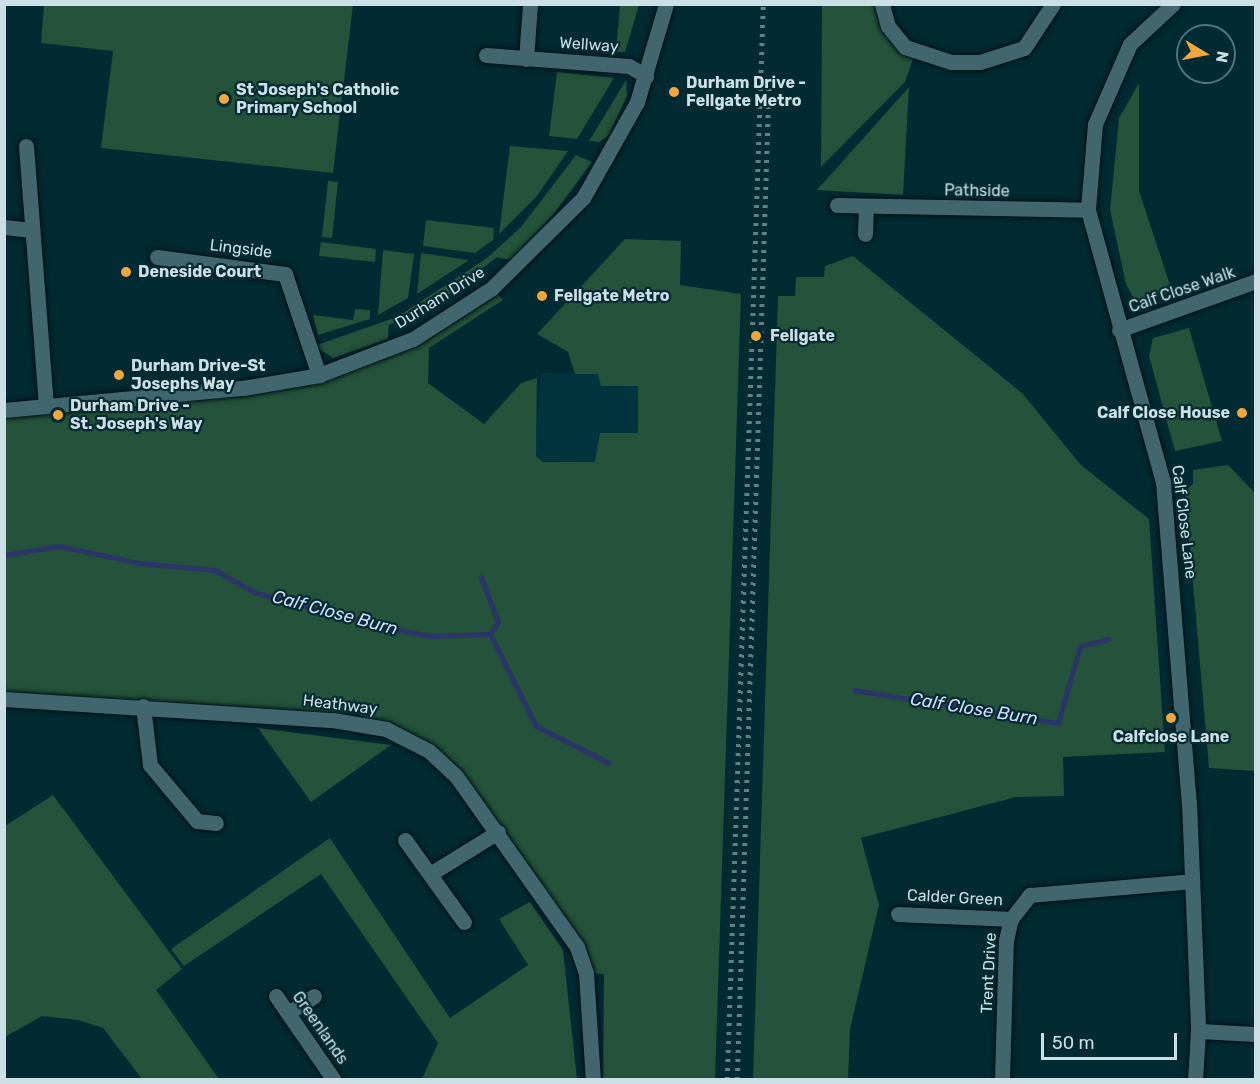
<!DOCTYPE html>
<html>
<head>
<meta charset="utf-8">
<style>
  body { margin:0 }
  #map { position:relative; width:1260px; height:1084px; overflow:hidden; background:#022a32; font-family:Rubik,sans-serif }
  div>[style] { position:absolute }
  .built>* { inset:0; background:#00343f }
  .green>* { inset:0; background:#24523a }
  .stream>* { height:5px; margin:-2.5px; padding:0 2.5px; transform-origin:2.5px; border-radius:2.5px; background:#2c3568 }
  .roads { filter:drop-shadow(0 0 2px #001117) drop-shadow(0 0 2px #001117) }
  .street>* { height:15px; margin:-7.5px; padding:0 7.5px; transform-origin:7.5px; border-radius:7.5px; background:#416670 }
  .secondary>* { height:15px; margin:-7.5px; padding:0 7.5px; transform-origin:7.5px; border-radius:7.5px; background:#416670 }
  .rail>* { height:4.5px; margin-top:-2.25px; transform-origin:0; background:repeating-linear-gradient(90deg,#617f86 0 3px,transparent 0 9px) }
  .dots>* { width:16px; height:16px; translate:-50% -50%; box-sizing:border-box; border:3px solid #022a32; border-radius:50% }
  span { translate:-50% -50%; white-space:nowrap; text-align:center; line-height:1.15; -webkit-text-stroke:4.5px #022a32; paint-order:stroke }
  .street-label { font-size:16px; color:#ccdfe5 }
  .poi-label { font-size:16px; color:#ccdfe5; font-weight:700 }
  .left { translate:0 -50%; text-align:left }
  .right { translate:-100% -50%; text-align:right }
  .water-label { font-size:18px; color:#d3dbfe; font-style:italic }
  .frame { position:absolute; inset:0; border:6px solid #ccdfe5; pointer-events:none }
  .north { position:absolute; left:1176px; top:24px; width:60px; height:60px; box-sizing:border-box; background:#022a32; border:2px solid #53727a; border-radius:50%; rotate:100deg; font-size:16px; font-weight:700; line-height:24px; text-align:center; color:#ccdfe5 }
  .north::after { content:''; display:block; margin:auto; width:21px; height:27px; background:#efa73e; clip-path:polygon(50% 0,100% 100%,50% 72%,0 100%) }
  .scale { position:absolute; left:1041px; top:1033px; width:136px; height:27px; box-sizing:border-box; border:3px solid #ccdfe5; border-top:0; padding-left:8px; font-size:18px; line-height:21px; white-space:nowrap; color:#ccdfe5; -webkit-text-stroke:4px #022a32; paint-order:stroke }
</style>
</head>
<body>
<div id="map">
  <div class="built">
    <i style="clip-path:polygon(541px 373px,598px 374px,601px 386px,638px 386px,638px 434px,595px 462px,540px 461px,535px 452px)"></i>
  </div>
  <div class="green">
    <i style="clip-path:polygon(44px 5px,353px 5px,333px 173px,101px 148px,113px 51px,41px 43px)"></i>
    <i style="clip-path:polygon(620px 5px,639px 5px,625px 52px,616px 52px)"></i>
    <i style="clip-path:polygon(822px 5px,877px 5px,881px 31px,914px 56px,905px 82px,821px 167px)"></i>
    <i style="clip-path:polygon(557px 72px,614px 78px,577px 139px,549px 136px)"></i>
    <i style="clip-path:polygon(626px 80px,627px 96px,608px 136px,599px 142px,589px 141px)"></i>
    <i style="clip-path:polygon(1139px 83px,1139px 191px,1172px 291px,1145px 302px,1133px 297px,1126px 284px,1110px 210px,1119px 118px)"></i>
    <i style="clip-path:polygon(909px 87px,903px 195px,817px 190px)"></i>
    <i style="clip-path:polygon(510px 146px,568px 151px,537px 196px,499px 234px)"></i>
    <i style="clip-path:polygon(576px 155px,592px 162px,553px 215px,510px 260px,497px 257px,444px 298px,389px 325px,388px 339px,333px 358px,314px 346px,397px 317px,487px 258px,521px 227px)"></i>
    <i style="clip-path:polygon(328px 181px,338px 182px,332px 238px,322px 237px)"></i>
    <i style="clip-path:polygon(426px 220px,494px 228px,493px 240px,475px 253px,423px 246px)"></i>
    <i style="clip-path:polygon(625px 239px,681px 241px,680px 285px,741px 294px,715px 1079px,603px 1079px,604px 974px,586px 973px,456px 776px,413px 741px,358px 714px,5px 694px,4px 410px,319px 375px,413px 339px,492px 288px,503px 300px,429px 348px,428px 383px,484px 424px,521px 383px,537px 378px,536px 456px,543px 462px,595px 462px,600px 433px,638px 433px,638px 386px,601px 386px,598px 374px,575px 374px,568px 352px,537px 334px)"></i>
    <i style="clip-path:polygon(321px 242px,376px 249px,375px 262px,319px 256px)"></i>
    <i style="clip-path:polygon(383px 250px,414px 254px,408px 298px,378px 315px)"></i>
    <i style="clip-path:polygon(421px 253px,469px 260px,417px 294px)"></i>
    <i style="clip-path:polygon(853px 256px,1022px 393px,1081px 465px,1149px 519px,1165px 752px,1063px 757px,1064px 796px,1016px 797px,861px 838px,879px 905px,850px 1029px,848px 1079px,753px 1079px,778px 296px,795px 296px,796px 277px,824px 277px,825px 266px)"></i>
    <i style="clip-path:polygon(355px 309px,370px 310px,370px 319px,318px 335px,313px 315px,353px 320px)"></i>
    <i style="clip-path:polygon(1189px 328px,1222px 441px,1175px 451px,1149px 356px,1153px 338px)"></i>
    <i style="clip-path:polygon(1228px 465px,1255px 493px,1255px 771px,1209px 768px,1185px 491px,1193px 484px,1193px 470px)"></i>
    <i style="clip-path:polygon(258px 728px,391px 745px,311px 802px)"></i>
    <i style="clip-path:polygon(53px 795px,182px 969px,156px 990px,219px 1079px,142px 1079px,103px 1028px,78px 1020px,42px 1016px,5px 1037px,5px 826px)"></i>
    <i style="clip-path:polygon(330px 838px,450px 1018px,528px 965px,499px 919px,530px 902px,563px 950px,577px 1079px,422px 1079px,438px 1043px,321px 874px,184px 966px,171px 949px)"></i>
  </div>
  <div class="stream">
    <i style="left:4px;top:555px;width:56px;rotate:-9.3deg"></i>
    <i style="left:59px;top:546px;width:83px;rotate:11.9deg"></i>
    <i style="left:140px;top:563px;width:75px;rotate:5.3deg"></i>
    <i style="left:215px;top:570px;width:45px;rotate:29.4deg"></i>
    <i style="left:254px;top:592px;width:134px;rotate:15.2deg"></i>
    <i style="left:383px;top:627px;width:49px;rotate:10.6deg"></i>
    <i style="left:431px;top:636px;width:59px;rotate:-1.9deg"></i>
    <i style="left:490px;top:634px;width:103px;rotate:63.4deg"></i>
    <i style="left:536px;top:726px;width:82px;rotate:26.9deg"></i>
    <i style="left:481px;top:577px;width:48px;rotate:69.3deg"></i>
    <i style="left:498px;top:622px;width:14px;rotate:124deg"></i>
    <i style="left:854px;top:690px;width:207px;rotate:9.2deg"></i>
    <i style="left:1058px;top:723px;width:80px;rotate:-74.1deg"></i>
    <i style="left:1080px;top:646px;width:29px;rotate:-14deg"></i>
  </div>
  <div class="roads">
    <div class="street">
      <i style="left:882px;top:4px;width:23px;rotate:75deg"></i>
      <i style="left:888px;top:26px;width:27px;rotate:51deg"></i>
      <i style="left:905px;top:47px;width:48px;rotate:18.1deg"></i>
      <i style="left:951px;top:62px;width:29px"></i>
      <i style="left:980px;top:62px;width:46px;rotate:-17.7deg"></i>
      <i style="left:1024px;top:48px;width:53px;rotate:-56.6deg"></i>
      <i style="left:486px;top:55px;width:143px;rotate:4.4deg"></i>
      <i style="left:629px;top:66px;width:20px;rotate:30deg"></i>
      <i style="left:526px;top:59px;width:55px;rotate:-85.8deg"></i>
      <i style="left:26px;top:146px;width:261px;rotate:85.6deg"></i>
      <i style="left:837px;top:205px;width:251px;rotate:1.1deg"></i>
      <i style="left:4px;top:227px;width:28px;rotate:6deg"></i>
      <i style="left:865px;top:234px;width:27px;rotate:-88deg"></i>
      <i style="left:157px;top:257px;width:129px;rotate:7.6deg"></i>
      <i style="left:285px;top:274px;width:107px;rotate:71.4deg"></i>
      <i style="left:1119px;top:330px;width:145px;rotate:-19.7deg"></i>
      <i style="left:4px;top:410px;width:240px;rotate:-5.3deg"></i>
      <i style="left:243px;top:388px;width:77px;rotate:-9.7deg"></i>
      <i style="left:319px;top:375px;width:101px;rotate:-21deg"></i>
      <i style="left:413px;top:339px;width:94px;rotate:-32.8deg"></i>
      <i style="left:492px;top:288px;width:128px;rotate:-44.7deg"></i>
      <i style="left:583px;top:198px;width:110px;rotate:-60.6deg"></i>
      <i style="left:637px;top:102px;width:102px;rotate:-73.5deg"></i>
      <i style="left:4px;top:699px;width:330px;rotate:3.7deg"></i>
      <i style="left:333px;top:720px;width:54px;rotate:9.6deg"></i>
      <i style="left:386px;top:729px;width:48px;rotate:27.1deg"></i>
      <i style="left:429px;top:751px;width:37px;rotate:43deg"></i>
      <i style="left:456px;top:776px;width:209px;rotate:54.7deg"></i>
      <i style="left:577px;top:947px;width:28px;rotate:71deg"></i>
      <i style="left:586px;top:973px;width:107px;rotate:86.3deg"></i>
      <i style="left:143px;top:706px;width:59px;rotate:83.2deg"></i>
      <i style="left:150px;top:765px;width:73px;rotate:50deg"></i>
      <i style="left:197px;top:821px;width:19px;rotate:6deg"></i>
      <i style="left:405px;top:840px;width:101px;rotate:54.3deg"></i>
      <i style="left:430px;top:874px;width:80px;rotate:-31.7deg"></i>
      <i style="left:898px;top:914px;width:113px;rotate:2.5deg"></i>
      <i style="left:276px;top:996px;width:102px;rotate:55.4deg"></i>
      <i style="left:288px;top:1013px;width:31px;rotate:-33deg"></i>
      <i style="left:1198px;top:1031px;width:58px;rotate:3deg"></i>
      <i style="left:1002px;top:1080px;width:140px;rotate:-88.4deg"></i>
      <i style="left:1006px;top:940px;width:22px;rotate:-77deg"></i>
      <i style="left:1011px;top:919px;width:31px;rotate:-52deg"></i>
      <i style="left:1030px;top:895px;width:163px;rotate:-4.9deg"></i>
    </div>
    <div class="secondary">
      <i style="left:1173px;top:4px;width:59px;rotate:137.1deg"></i>
      <i style="left:1130px;top:44px;width:87px;rotate:113.6deg"></i>
      <i style="left:1095px;top:124px;width:86px;rotate:94.7deg"></i>
      <i style="left:1088px;top:210px;width:282px;rotate:74.6deg"></i>
      <i style="left:1163px;top:482px;width:321px;rotate:85.4deg"></i>
      <i style="left:1189px;top:802px;width:229px;rotate:87.7deg"></i>
      <i style="left:1198px;top:1031px;width:49px;rotate:93.5deg"></i>
    </div>
  </div>
  <div class="rail">
    <i style="left:727px;top:1080px;width:1077px;rotate:-88.08deg"></i>
    <i style="left:737px;top:1080px;width:1005px;rotate:-88.17deg"></i>
  </div>
  <div class="dots">
    <i style="left:674px;top:92px;background:#efa73e"></i>
    <i style="left:224px;top:99px;background:#efa73e"></i>
    <i style="left:126px;top:272px;background:#efa73e"></i>
    <i style="left:542px;top:296px;background:#efa73e"></i>
    <i style="left:756px;top:336px;background:#efa73e"></i>
    <i style="left:119px;top:375px;background:#efa73e"></i>
    <i style="left:1242px;top:413px;background:#efa73e"></i>
    <i style="left:58px;top:415px;background:#efa73e"></i>
    <i style="left:1171px;top:718px;background:#efa73e"></i>
  </div>
  <div class="street-label">
    <span style="left:589px;top:45px;rotate:4deg">Wellway</span>
    <span style="left:977px;top:191px;rotate:1deg">Pathside</span>
    <span style="left:241px;top:249px;rotate:7deg">Lingside</span>
    <span style="left:1182px;top:290px;rotate:-19deg">Calf Close Walk</span>
    <span style="left:440px;top:298px;rotate:-32deg">Durham Drive</span>
    <span style="left:1184px;top:522px;rotate:83deg">Calf Close Lane</span>
    <span style="left:340px;top:705px;rotate:7deg">Heathway</span>
    <span style="left:955px;top:898px;rotate:3deg">Calder Green</span>
    <span style="left:989px;top:973px;rotate:-87deg">Trent Drive</span>
    <span style="left:320px;top:1028px;rotate:55deg">Greenlands</span>
  </div>
  <div class="poi-label">
    <span class="left" style="left:686px;top:92px">Durham Drive -<br>Fellgate Metro</span>
    <span class="left" style="left:236px;top:99px">St Joseph's Catholic<br>Primary School</span>
    <span class="left" style="left:138px;top:272px">Deneside Court</span>
    <span class="left" style="left:554px;top:296px">Fellgate Metro</span>
    <span class="left" style="left:770px;top:336px">Fellgate</span>
    <span class="left" style="left:131px;top:375px">Durham Drive-St<br>Josephs Way</span>
    <span class="left" style="left:70px;top:415px">Durham Drive -<br>St. Joseph's Way</span>
    <span class="right" style="left:1230px;top:413px">Calf Close House</span>
    <span style="left:1171px;top:737px">Calfclose Lane</span>
  </div>
  <div class="water-label">
    <span style="left:335px;top:613px;rotate:15deg">Calf Close Burn</span>
    <span style="left:974px;top:709px;rotate:9deg">Calf Close Burn</span>
  </div>
  <div class="frame"></div>
  <div class="north">N</div>
  <div class="scale">50 m</div>
</div>
</body>
</html>
